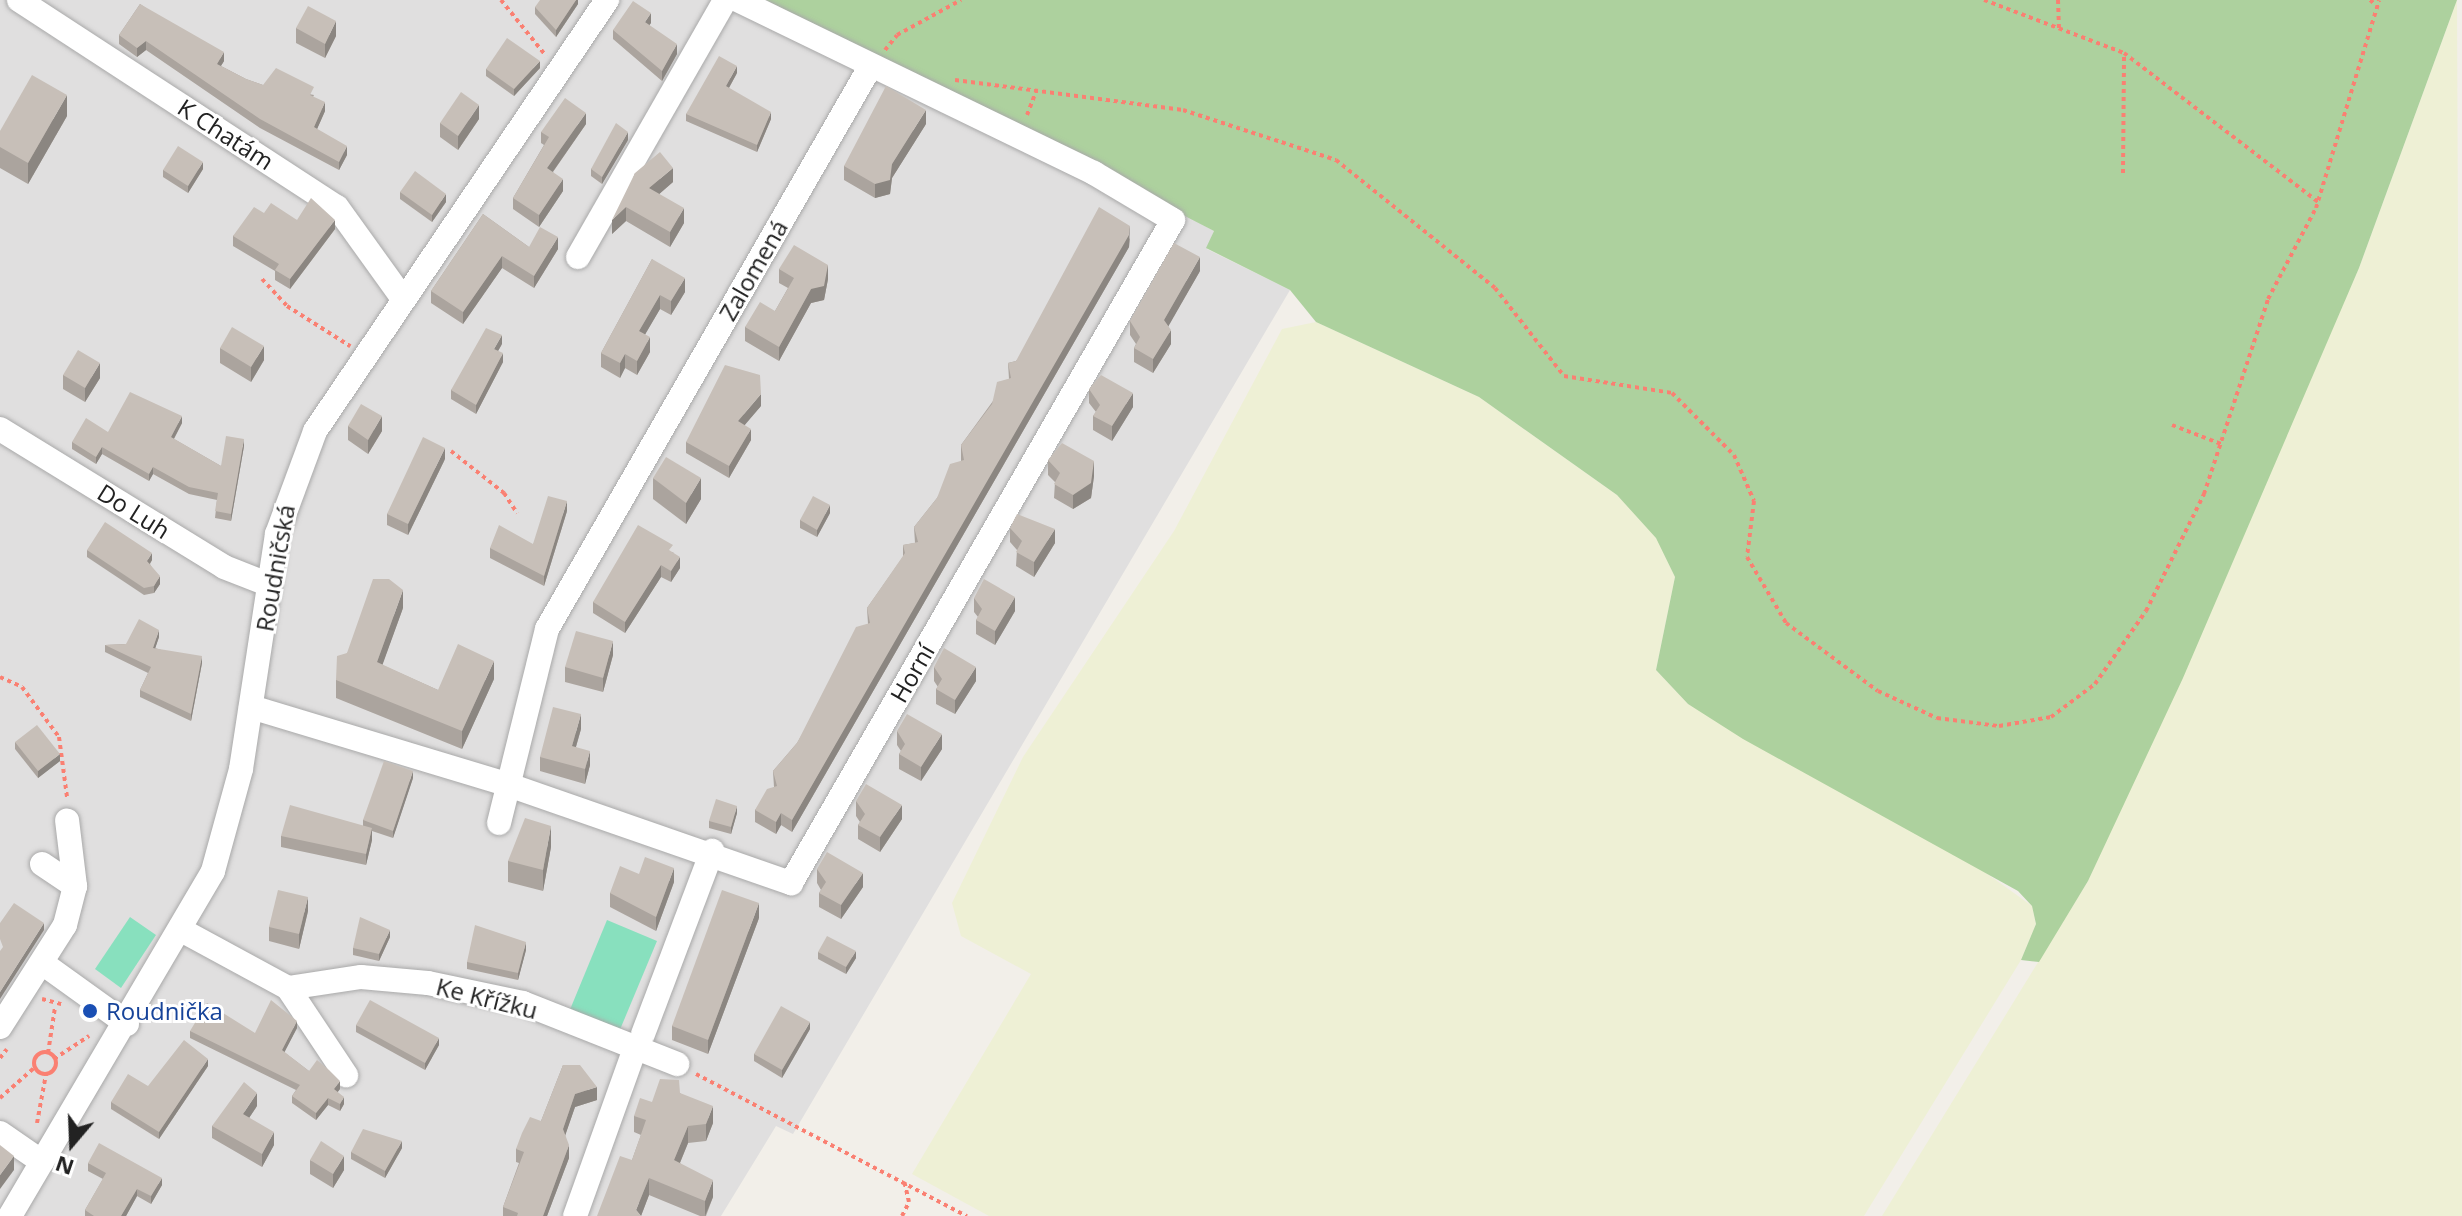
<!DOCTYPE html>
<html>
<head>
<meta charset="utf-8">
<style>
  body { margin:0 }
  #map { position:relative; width:2462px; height:1216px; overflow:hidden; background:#f2efe9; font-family:"Open Sans",sans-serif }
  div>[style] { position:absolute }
  .residential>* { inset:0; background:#e0dfdf }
  .farmland>* { inset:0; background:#eef0d5 }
  .forest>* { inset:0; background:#add19e }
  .pitch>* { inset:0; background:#88e0be }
  .path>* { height:4px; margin-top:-2px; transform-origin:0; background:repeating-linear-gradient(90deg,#fa8072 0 4px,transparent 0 8px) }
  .path>.ring { margin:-2px; padding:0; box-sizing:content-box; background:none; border:4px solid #fa8072; border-radius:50% }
  .roads { filter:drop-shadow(0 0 2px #a9a9a9) drop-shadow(0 0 2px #a9a9a9) }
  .minor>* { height:24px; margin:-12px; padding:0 12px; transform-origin:12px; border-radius:12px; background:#fff }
  .wall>* { inset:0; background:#aba49e }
  .shaded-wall>* { inset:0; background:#8b8681 }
  .building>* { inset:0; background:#c7bfb8 }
  .dots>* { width:22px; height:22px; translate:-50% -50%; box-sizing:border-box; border:4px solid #fff; border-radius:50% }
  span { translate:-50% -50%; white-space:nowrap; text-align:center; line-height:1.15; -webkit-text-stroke:6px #fff; paint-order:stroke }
  .street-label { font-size:24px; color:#222 }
  .transit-label { font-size:24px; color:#164399 }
  .left { translate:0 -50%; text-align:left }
  .north { position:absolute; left:32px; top:1104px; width:80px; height:80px; -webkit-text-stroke:6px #fff; paint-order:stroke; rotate:199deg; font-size:22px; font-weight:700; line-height:32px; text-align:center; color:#222 }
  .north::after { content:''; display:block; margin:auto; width:28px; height:36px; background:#222; clip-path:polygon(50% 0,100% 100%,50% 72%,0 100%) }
</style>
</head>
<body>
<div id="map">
  <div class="residential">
    <i style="clip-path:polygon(0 0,766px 0,1093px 163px,1214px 231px,1207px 249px,1290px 290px,793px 1134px,776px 1126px,721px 1216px,0 1216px)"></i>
  </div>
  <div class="farmland">
    <i style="clip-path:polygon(2457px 0,2462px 1216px,1882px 1216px,2088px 881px,2359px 268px)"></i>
    <i style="clip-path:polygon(1316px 322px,1479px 397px,1617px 495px,1657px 538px,1675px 577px,1656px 670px,1688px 704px,1975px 865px,2032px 906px,2036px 924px,2021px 960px,1864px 1216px,989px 1216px,912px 1174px,1031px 974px,961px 936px,952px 903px,1023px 757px,1174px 531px,1282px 329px)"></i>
  </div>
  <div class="forest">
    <i style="clip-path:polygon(766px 0,2457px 0,2359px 268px,2183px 678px,2088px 881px,2039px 962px,2021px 960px,2036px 924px,2032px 906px,2018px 891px,1743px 739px,1688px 704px,1656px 670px,1675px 577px,1656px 538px,1617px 495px,1479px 397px,1316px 322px,1290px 290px,1206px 248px,1214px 231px)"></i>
  </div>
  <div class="pitch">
    <i style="clip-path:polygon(130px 917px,156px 935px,121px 988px,95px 969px)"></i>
    <i style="clip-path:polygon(607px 920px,657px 941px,619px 1032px,569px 1012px)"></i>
  </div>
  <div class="path">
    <i style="left:501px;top:0;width:72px;rotate:51.2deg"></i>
    <i style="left:1984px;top:0;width:150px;rotate:20.7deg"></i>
    <i style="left:2124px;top:53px;width:245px;rotate:37.5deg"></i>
    <i style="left:2058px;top:0;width:30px;rotate:88deg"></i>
    <i style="left:2370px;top:0;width:8px;rotate:40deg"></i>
    <i style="left:885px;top:50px;width:19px;rotate:-51deg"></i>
    <i style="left:897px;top:35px;width:73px;rotate:-28.7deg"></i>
    <i style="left:955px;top:80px;width:230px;rotate:7.5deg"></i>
    <i style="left:1183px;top:110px;width:161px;rotate:18.1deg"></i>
    <i style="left:1336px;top:160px;width:204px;rotate:38.8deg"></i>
    <i style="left:1495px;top:288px;width:112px;rotate:51.9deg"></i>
    <i style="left:1564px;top:376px;width:109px;rotate:8.9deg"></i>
    <i style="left:1672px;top:393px;width:88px;rotate:45deg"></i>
    <i style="left:1734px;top:455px;width:50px;rotate:66.5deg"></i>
    <i style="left:1754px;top:501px;width:56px;rotate:97.1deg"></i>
    <i style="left:1747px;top:557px;width:77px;rotate:59.4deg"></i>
    <i style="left:1786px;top:623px;width:114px;rotate:36.5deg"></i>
    <i style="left:1878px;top:691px;width:65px;rotate:24.6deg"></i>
    <i style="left:1937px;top:718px;width:63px;rotate:7.4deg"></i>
    <i style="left:1999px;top:726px;width:53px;rotate:-9.8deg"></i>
    <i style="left:2051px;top:717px;width:55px;rotate:-36.9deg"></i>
    <i style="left:2095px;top:684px;width:89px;rotate:-55.1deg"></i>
    <i style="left:2146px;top:611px;width:131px;rotate:-63.6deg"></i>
    <i style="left:2204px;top:494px;width:205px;rotate:-71.8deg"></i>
    <i style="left:2268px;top:299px;width:103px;rotate:-62.2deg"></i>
    <i style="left:2316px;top:208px;width:217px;rotate:-73.1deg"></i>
    <i style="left:1027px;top:115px;width:26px;rotate:-69deg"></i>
    <i style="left:2123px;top:173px;width:120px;rotate:-89.5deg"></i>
    <i style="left:262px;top:279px;width:37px;rotate:47deg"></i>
    <i style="left:287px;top:306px;width:75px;rotate:32.4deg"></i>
    <i style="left:2172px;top:425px;width:53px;rotate:21.2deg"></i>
    <i style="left:451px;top:451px;width:68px;rotate:38.4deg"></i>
    <i style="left:504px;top:493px;width:24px;rotate:57deg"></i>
    <i style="left:0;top:677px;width:24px;rotate:24deg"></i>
    <i style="left:22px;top:687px;width:62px;rotate:53.5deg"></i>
    <i style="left:59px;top:737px;width:61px;rotate:82.4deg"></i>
    <i style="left:42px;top:999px;width:20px;rotate:15deg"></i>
    <i class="ring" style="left:34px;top:1052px;width:18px;height:18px"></i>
    <i style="left:48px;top:1053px;width:47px;rotate:-81.3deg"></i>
    <i style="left:0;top:1058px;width:11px;rotate:-52deg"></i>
    <i style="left:54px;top:1059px;width:42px;rotate:-33.3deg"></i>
    <i style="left:696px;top:1074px;width:306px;rotate:27.7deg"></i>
    <i style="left:0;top:1098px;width:45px;rotate:-41.4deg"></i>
    <i style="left:37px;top:1123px;width:50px;rotate:-79.6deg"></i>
    <i style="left:902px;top:1216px;width:16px;rotate:-63deg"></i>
    <i style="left:909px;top:1202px;width:22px;rotate:-103deg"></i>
  </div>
  <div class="roads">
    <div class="minor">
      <i style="left:19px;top:0;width:379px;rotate:33.1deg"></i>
      <i style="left:337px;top:207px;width:113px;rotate:54.3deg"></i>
      <i style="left:578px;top:257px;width:296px;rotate:-60.2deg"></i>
      <i style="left:0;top:429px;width:263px;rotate:31.6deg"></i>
      <i style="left:224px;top:567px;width:49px;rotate:21.4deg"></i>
      <i style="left:251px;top:707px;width:270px;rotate:16.8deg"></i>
      <i style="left:509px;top:785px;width:299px;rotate:19.2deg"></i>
      <i style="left:791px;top:883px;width:765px;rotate:-60.05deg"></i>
      <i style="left:1173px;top:220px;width:92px;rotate:-149.3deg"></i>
      <i style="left:1094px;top:173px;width:397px;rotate:-154.1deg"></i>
      <i style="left:499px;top:823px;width:200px;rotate:-76.1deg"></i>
      <i style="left:547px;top:629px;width:648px;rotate:-60.11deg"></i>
      <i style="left:42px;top:864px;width:40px;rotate:34deg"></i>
      <i style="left:183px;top:931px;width:119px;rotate:28.5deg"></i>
      <i style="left:288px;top:988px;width:74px;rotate:-8.6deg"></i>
      <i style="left:361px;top:977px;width:67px;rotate:5.1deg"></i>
      <i style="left:428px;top:983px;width:97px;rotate:11.9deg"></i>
      <i style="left:523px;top:1003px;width:166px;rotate:21.6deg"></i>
      <i style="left:45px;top:965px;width:101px;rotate:35.7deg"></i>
      <i style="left:288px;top:988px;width:105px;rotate:56.3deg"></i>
      <i style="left:0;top:1027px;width:121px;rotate:-57.5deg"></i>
      <i style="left:65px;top:925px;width:40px;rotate:-75.6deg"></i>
      <i style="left:75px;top:886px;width:66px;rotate:-96.9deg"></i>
      <i style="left:643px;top:1034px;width:196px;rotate:-69.3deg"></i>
      <i style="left:0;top:1133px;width:51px;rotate:34.6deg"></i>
      <i style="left:10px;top:1216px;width:400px;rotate:-59.5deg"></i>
      <i style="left:213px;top:871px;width:106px;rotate:-74.6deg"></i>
      <i style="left:241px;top:769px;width:238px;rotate:-81.3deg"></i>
      <i style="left:277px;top:534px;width:110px;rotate:-69.7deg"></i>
      <i style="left:315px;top:431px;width:521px;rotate:-55.88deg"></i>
      <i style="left:575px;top:1216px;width:178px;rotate:-70.3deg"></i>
    </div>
  </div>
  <div class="wall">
    <i style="clip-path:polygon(578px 0,578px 4px,556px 37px,535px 14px,535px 7px)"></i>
    <i style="clip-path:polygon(140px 4px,224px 61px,221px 66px,246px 79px,263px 85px,314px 95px,313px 97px,325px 111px,317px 129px,347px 155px,339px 170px,260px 128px,146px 50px,137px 57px,119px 44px,119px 35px)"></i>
    <i style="clip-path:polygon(651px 23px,649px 25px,677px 54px,662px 81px,613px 39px,613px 30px)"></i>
    <i style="clip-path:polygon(296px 28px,336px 36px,325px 58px,296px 43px)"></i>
    <i style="clip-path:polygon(540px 68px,514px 96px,486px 76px,486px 69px)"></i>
    <i style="clip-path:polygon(737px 73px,729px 88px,771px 119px,757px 152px,686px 121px,686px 114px)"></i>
    <i style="clip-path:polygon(67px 116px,28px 184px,0 168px,0 131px)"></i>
    <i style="clip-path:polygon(479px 119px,458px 150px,440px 137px,440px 123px)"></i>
    <i style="clip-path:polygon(586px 124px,553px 172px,563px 191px,539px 227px,513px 209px,513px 198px,544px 145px,541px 143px,541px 132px)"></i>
    <i style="clip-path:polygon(926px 124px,892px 178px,890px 194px,875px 198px,844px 180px,844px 166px)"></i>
    <i style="clip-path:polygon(628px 140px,602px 184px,591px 176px,591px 169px)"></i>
    <i style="clip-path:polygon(203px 169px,188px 193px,163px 177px,163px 170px)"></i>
    <i style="clip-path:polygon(635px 173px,673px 182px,659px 194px,684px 223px,670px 247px,626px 221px,612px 234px)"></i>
    <i style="clip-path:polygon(400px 192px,446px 202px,432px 222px,400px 199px)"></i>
    <i style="clip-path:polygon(264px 213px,297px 220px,335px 229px,290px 289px,275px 280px,275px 271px,233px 246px,233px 236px)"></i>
    <i style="clip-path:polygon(483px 214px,529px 247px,558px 249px,534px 288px,502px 268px,463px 324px,431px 303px,431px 291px)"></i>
    <i style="clip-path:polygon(1130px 238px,1129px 247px,792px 832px,781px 825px,776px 834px,755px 822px,755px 810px,774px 787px,773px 771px,797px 743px,868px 624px,867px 608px,903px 557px,903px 545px,915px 543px,914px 527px,937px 498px,961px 461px,961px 445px,1009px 379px,1008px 363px,1016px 361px)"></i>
    <i style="clip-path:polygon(652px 259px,685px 292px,671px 315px,660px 309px,645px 334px,650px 352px,637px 375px,625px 368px,620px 378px,601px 367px,601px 353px)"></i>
    <i style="clip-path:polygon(779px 269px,828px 279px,824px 300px,811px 303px,779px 361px,745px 341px,745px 327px,775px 311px,788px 288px,779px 283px)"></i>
    <i style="clip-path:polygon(1200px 271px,1168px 326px,1171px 344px,1153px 373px,1134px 362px,1134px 348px,1136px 344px,1130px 335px,1130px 321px)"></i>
    <i style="clip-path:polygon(502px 344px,498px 351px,503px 362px,476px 414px,451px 399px,451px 390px)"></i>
    <i style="clip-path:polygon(220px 348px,264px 360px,251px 382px,220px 363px)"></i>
    <i style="clip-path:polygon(63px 375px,100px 378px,85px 402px,63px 389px)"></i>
    <i style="clip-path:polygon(1089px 389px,1133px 407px,1112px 441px,1093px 430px,1093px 416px,1096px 412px,1089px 403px)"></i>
    <i style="clip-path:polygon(761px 406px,744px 425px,751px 440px,729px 478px,686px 453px,686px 442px)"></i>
    <i style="clip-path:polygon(182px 423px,174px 439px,221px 466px,244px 446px,231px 521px,215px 518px,217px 500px,189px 494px,153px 474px,149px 481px,102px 454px,96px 464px,72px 449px,72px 442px,108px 432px)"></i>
    <i style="clip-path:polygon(348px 426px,382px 431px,368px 454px,348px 440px)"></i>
    <i style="clip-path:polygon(445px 459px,408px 535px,387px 525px,387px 514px)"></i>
    <i style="clip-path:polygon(1048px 460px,1094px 476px,1091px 498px,1073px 509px,1054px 498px,1055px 482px,1048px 475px)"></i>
    <i style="clip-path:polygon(653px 478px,701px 499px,686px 524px,653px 499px)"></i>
    <i style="clip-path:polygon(567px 511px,544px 586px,490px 558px,490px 548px,533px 544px)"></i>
    <i style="clip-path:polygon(830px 513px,817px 537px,800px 528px,800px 520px)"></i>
    <i style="clip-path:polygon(1010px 528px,1055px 543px,1034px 577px,1016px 566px,1017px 550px,1010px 542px)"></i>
    <i style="clip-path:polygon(87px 550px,152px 560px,150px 564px,160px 584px,154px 593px,144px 595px,87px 557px)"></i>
    <i style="clip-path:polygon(673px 552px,680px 568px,671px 582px,661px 577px,625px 633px,593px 613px,593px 602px)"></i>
    <i style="clip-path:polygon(974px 598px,1015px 611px,995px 645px,976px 634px,976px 620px,978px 617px,974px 612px)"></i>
    <i style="clip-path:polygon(403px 608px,382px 665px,438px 690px,494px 679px,462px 749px,336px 698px,336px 680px,347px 653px)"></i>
    <i style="clip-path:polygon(159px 637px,155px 648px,202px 663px,191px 721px,140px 697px,140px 690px,148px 673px,105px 652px,105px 645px,126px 644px)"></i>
    <i style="clip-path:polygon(613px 655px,603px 692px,565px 682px,565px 667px)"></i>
    <i style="clip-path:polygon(934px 667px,976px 681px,955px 714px,936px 704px,936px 689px,938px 687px,934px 681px)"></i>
    <i style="clip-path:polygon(581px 729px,576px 747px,590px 765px,585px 784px,540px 771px,540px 757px)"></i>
    <i style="clip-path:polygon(897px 731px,942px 749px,921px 781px,899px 769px,899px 754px,901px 751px,897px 745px)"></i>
    <i style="clip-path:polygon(15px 742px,60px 761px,38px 778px,15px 749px)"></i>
    <i style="clip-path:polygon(413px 778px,393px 838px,372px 831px,372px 840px,366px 865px,281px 847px,281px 836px,363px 826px,363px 820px)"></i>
    <i style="clip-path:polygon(856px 801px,902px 819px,880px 852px,858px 839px,858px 825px,860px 822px,856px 816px)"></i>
    <i style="clip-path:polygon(737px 813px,731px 834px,709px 828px,709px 821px)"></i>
    <i style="clip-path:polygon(551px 847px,543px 891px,508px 882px,508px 861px)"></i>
    <i style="clip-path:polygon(817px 869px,863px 887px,841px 919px,819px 907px,819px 893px,821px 890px,817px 883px)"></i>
    <i style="clip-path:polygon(639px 874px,674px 882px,656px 931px,610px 907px,610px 893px)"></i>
    <i style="clip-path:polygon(308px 911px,299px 949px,269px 941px,269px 927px)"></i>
    <i style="clip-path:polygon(759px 918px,708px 1054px,672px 1040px,672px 1026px)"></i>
    <i style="clip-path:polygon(390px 937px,379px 961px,353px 955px,353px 948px)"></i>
    <i style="clip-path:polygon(526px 950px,518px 980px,467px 969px,467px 962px)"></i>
    <i style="clip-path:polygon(818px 952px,856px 958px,846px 974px,818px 959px)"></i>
    <i style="clip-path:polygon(356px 1025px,439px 1045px,425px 1070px,356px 1032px)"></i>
    <i style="clip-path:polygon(297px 1028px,284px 1052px,309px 1071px,340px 1089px,337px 1092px,344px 1104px,340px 1111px,328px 1105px,316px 1120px,292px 1103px,292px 1096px,296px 1090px,190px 1038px,190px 1031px,255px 1033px)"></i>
    <i style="clip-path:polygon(810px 1029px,782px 1078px,754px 1061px,754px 1054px)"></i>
    <i style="clip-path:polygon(563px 1065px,597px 1100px,575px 1107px,565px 1135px,569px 1158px,547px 1216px,503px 1216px,503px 1207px,519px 1163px,516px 1162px,516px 1149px,541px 1121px)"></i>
    <i style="clip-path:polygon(208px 1066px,159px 1139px,111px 1109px,111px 1102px)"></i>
    <i style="clip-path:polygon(680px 1093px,713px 1123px,706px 1141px,688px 1143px,680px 1163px,713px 1197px,706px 1216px,700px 1216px,649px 1195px,641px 1216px,632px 1160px,641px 1135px,634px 1132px,634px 1116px,652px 1102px)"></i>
    <i style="clip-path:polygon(257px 1106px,249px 1118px,274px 1145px,262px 1167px,212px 1138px,212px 1126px)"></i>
    <i style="clip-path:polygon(402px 1148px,385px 1178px,351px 1159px,351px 1152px)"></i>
    <i style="clip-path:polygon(310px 1160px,344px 1170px,333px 1188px,310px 1174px)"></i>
    <i style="clip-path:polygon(88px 1163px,162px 1185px,151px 1204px,137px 1196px,126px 1216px,85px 1216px,85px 1210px,103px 1179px,88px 1171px)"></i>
  </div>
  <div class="shaded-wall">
    <i style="clip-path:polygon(576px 0,578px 0,578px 4px,556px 37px,556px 30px)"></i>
    <i style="clip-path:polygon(651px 13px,651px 23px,645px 31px,645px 22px)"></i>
    <i style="clip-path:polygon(336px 21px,336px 36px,325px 58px,325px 44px)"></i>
    <i style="clip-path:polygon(146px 41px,146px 50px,137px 57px,137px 48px)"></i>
    <i style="clip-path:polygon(677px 44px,677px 54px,662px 81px,662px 71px)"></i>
    <i style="clip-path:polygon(224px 52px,224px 61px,217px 72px,217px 64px)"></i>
    <i style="clip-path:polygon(540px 61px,540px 68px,514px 96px,514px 89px)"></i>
    <i style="clip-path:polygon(737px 66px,737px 73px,726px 93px,726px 86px)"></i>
    <i style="clip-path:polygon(67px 95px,67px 116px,28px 184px,28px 163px)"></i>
    <i style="clip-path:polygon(325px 102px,325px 111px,314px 136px,314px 127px)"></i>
    <i style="clip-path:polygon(479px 105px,479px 119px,458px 150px,458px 136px)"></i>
    <i style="clip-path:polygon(926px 110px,926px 124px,892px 178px,890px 194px,875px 198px,875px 184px,892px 164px)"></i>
    <i style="clip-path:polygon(771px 112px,771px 119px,757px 152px,757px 145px)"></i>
    <i style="clip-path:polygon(586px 113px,586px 124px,547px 180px,547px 168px)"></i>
    <i style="clip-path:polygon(628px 132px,628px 140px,602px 184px,602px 177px)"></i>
    <i style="clip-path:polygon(347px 146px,347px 155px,339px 170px,339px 162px)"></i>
    <i style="clip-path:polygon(203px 162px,203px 169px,188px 193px,188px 186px)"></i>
    <i style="clip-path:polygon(673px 168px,673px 182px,649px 203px,649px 188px)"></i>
    <i style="clip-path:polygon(563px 179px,563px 191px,539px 227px,539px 215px)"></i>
    <i style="clip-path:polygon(446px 194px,446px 202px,432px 222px,432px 215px)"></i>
    <i style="clip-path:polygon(626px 207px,626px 221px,612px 234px,612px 220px)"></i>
    <i style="clip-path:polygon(684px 208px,684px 223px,670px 247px,670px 232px)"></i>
    <i style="clip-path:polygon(335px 220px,335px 229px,290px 289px,290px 279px)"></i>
    <i style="clip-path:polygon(1130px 226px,1129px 247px,792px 832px,792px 820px)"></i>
    <i style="clip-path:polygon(558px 237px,558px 249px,534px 288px,534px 276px)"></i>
    <i style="clip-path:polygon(502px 256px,502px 268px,463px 324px,463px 312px)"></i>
    <i style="clip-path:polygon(1200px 257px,1200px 271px,1164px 334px,1164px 320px)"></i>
    <i style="clip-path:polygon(828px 265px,828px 279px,824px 300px,811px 303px,779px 361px,779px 347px,811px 289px)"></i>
    <i style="clip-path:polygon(685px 278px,685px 292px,671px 315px,671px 301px)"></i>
    <i style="clip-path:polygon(660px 295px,660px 309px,639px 345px,639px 331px)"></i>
    <i style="clip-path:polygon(1171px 330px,1171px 344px,1153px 373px,1153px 359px)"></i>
    <i style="clip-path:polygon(502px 335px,502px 344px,494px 358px,494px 349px)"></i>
    <i style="clip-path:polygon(650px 337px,650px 352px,637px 375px,637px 361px)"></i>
    <i style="clip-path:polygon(264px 346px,264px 360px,251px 382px,251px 367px)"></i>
    <i style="clip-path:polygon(503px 353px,503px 362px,476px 414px,476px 405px)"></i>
    <i style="clip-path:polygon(625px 354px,625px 368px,620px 378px,620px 363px)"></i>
    <i style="clip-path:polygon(100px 363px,100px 378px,85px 402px,85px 388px)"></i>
    <i style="clip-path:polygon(1133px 393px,1133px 407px,1112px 441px,1112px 426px)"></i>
    <i style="clip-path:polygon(761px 394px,761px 406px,738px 433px,738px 421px)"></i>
    <i style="clip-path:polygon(182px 416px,182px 423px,171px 444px,171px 437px)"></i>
    <i style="clip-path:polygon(382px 416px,382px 431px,368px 454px,368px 440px)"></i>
    <i style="clip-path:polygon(751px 429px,751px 440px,729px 478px,729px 466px)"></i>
    <i style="clip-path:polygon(244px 439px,244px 446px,231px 521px,231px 514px)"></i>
    <i style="clip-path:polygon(102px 447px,102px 454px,96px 464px,96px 457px)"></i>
    <i style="clip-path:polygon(445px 448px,445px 459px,408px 535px,408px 524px)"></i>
    <i style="clip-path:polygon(1094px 461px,1094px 476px,1091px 498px,1073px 509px,1073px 495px)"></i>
    <i style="clip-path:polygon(153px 467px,153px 474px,149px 481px,149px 474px)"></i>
    <i style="clip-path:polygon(701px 478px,701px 499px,686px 524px,686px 503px)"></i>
    <i style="clip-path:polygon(567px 501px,567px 511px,544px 586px,544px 576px)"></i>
    <i style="clip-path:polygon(830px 505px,830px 513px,817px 537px,817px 530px)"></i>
    <i style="clip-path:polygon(1055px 529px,1055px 543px,1034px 577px,1034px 562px)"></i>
    <i style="clip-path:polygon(152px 553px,152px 560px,147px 568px,147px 561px)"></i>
    <i style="clip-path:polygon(680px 557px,680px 568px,671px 582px,671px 571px)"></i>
    <i style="clip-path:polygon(661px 565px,661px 577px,625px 633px,625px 622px)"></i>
    <i style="clip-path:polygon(160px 576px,160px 584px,154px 593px,154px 586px)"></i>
    <i style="clip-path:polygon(403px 590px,403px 608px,377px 680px,377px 662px)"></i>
    <i style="clip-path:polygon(1015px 597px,1015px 611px,995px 645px,995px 631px)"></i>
    <i style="clip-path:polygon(159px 630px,159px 637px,153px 655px,153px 648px)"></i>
    <i style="clip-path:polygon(613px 641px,613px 655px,603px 692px,603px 678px)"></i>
    <i style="clip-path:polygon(202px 656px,202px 663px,191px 721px,191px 714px)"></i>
    <i style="clip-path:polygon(494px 661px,494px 679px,462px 749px,462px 731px)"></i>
    <i style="clip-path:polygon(976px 667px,976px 681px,955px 714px,955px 700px)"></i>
    <i style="clip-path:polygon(581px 714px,581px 729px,572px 760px,572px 746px)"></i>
    <i style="clip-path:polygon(942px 734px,942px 749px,921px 781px,921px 767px)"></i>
    <i style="clip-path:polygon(590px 751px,590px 765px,585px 784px,585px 769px)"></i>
    <i style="clip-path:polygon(60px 754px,60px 761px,38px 778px,38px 771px)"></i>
    <i style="clip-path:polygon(413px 771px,413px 778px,393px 838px,393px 831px)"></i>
    <i style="clip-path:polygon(902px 805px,902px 819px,880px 852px,880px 837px)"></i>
    <i style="clip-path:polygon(737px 806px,737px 813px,731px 834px,731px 827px)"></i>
    <i style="clip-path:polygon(781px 813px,781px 825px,776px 834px,776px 822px)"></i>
    <i style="clip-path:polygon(551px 826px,551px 847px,543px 891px,543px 870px)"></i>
    <i style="clip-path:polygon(372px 828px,372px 840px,366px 865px,366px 854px)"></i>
    <i style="clip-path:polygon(674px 868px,674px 882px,656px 931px,656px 917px)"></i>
    <i style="clip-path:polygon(863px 873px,863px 887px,841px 919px,841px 905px)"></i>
    <i style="clip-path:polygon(308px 897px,308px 911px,299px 949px,299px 934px)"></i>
    <i style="clip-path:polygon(759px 903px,759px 918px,708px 1054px,708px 1040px)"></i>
    <i style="clip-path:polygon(44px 923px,44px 930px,0 999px,0 992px)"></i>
    <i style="clip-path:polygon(390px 930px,390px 937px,379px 961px,379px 954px)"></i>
    <i style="clip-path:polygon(526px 942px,526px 950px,518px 980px,518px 973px)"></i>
    <i style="clip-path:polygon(856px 951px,856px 958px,846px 974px,846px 967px)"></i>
    <i style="clip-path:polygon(297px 1021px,297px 1028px,282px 1057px,282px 1050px)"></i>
    <i style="clip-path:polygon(810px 1022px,810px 1029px,782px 1078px,782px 1070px)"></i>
    <i style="clip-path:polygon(439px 1038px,439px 1045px,425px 1070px,425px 1063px)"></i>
    <i style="clip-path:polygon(208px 1059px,208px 1066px,159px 1139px,159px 1132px)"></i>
    <i style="clip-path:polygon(340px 1081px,340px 1089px,334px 1097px,334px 1089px)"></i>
    <i style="clip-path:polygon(597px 1087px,597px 1100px,575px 1107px,563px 1142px,563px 1129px,575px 1094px)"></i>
    <i style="clip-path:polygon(257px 1093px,257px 1106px,243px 1127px,243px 1114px)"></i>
    <i style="clip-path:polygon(344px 1097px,344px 1104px,340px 1111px,340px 1104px)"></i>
    <i style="clip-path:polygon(328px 1098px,328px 1105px,316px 1120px,316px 1113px)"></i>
    <i style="clip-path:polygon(713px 1106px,713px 1123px,706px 1141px,706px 1124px)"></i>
    <i style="clip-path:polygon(688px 1126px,688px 1143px,674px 1177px,674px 1160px)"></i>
    <i style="clip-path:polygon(274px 1132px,274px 1145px,262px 1167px,262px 1154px)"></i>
    <i style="clip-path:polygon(402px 1141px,402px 1148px,385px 1178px,385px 1171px)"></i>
    <i style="clip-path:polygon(569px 1145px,569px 1158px,547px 1216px,543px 1216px)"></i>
    <i style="clip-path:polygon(14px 1156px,14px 1170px,0 1189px,0 1175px)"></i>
    <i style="clip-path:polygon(344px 1156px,344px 1170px,333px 1188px,333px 1174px)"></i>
    <i style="clip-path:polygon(162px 1178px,162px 1185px,151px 1204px,151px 1196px)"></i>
    <i style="clip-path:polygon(649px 1178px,649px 1195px,641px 1216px,636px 1210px)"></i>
    <i style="clip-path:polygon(713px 1180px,713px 1197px,705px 1216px,705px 1201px)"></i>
    <i style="clip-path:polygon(137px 1189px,137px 1196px,126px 1216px,121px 1216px)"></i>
  </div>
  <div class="building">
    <i style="clip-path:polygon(540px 0,576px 0,556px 30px,535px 7px)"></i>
    <i style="clip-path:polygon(633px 1px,651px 13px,645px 22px,677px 44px,662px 71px,613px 30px)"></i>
    <i style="clip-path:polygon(140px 4px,224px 52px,217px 64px,246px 79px,263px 85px,276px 68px,314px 87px,310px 95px,325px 102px,314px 127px,347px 146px,339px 162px,260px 119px,146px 41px,137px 48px,119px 35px)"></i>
    <i style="clip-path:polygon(308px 6px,336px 21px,325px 44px,296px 28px)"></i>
    <i style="clip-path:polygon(507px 38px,540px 61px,514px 89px,486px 69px)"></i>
    <i style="clip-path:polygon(719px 56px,737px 66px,726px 86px,771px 112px,757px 145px,686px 114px)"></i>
    <i style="clip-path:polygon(32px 75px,67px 95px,28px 163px,0 147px,0 131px)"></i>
    <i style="clip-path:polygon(886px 86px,926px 110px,892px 164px,890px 180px,875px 184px,844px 166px)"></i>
    <i style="clip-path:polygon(461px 92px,479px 105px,458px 136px,440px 123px)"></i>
    <i style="clip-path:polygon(565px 98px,586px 113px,547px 168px,563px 179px,539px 215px,513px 198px,549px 137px,541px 132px)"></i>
    <i style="clip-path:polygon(616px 123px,628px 132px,602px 177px,591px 169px)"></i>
    <i style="clip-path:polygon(178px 146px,203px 162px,188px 186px,163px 170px)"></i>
    <i style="clip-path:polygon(660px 152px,673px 168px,649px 188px,684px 208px,670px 232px,626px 207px,612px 220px,635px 173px)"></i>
    <i style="clip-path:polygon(415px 171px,446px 194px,432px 215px,400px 192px)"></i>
    <i style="clip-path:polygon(311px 198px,335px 220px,290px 279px,275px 270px,279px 264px,233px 236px,254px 207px,264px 213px,271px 203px,297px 220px)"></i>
    <i style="clip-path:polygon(1099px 207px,1130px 226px,1129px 235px,792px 820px,781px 813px,776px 822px,755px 810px,767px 789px,777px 786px,773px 771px,797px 743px,856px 627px,870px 623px,867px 608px,905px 553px,903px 545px,918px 542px,914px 527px,937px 498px,950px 464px,964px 460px,961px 445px,992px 404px,997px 382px,1011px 378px,1008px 363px,1016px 361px)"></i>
    <i style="clip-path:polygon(483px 214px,529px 247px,540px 227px,558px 237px,534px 276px,502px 256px,463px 312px,431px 291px)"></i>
    <i style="clip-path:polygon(1174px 243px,1200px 257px,1164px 320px,1171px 330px,1153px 359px,1134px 348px,1140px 337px,1130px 321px)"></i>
    <i style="clip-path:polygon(794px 245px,828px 265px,824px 286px,811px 289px,779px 347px,745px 327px,760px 302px,775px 311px,794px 278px,779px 269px)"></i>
    <i style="clip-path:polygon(652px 259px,685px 278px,671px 301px,660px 295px,639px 331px,650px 337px,637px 361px,625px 354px,620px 363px,601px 353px)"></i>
    <i style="clip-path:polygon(232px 327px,264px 346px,251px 367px,220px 348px)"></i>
    <i style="clip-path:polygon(486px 328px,502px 335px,494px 349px,503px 353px,476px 405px,451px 390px)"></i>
    <i style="clip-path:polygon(78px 350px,100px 363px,85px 388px,63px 375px)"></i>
    <i style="clip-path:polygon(725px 365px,760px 375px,761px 394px,738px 421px,751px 429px,729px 466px,686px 442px)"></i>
    <i style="clip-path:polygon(1101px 375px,1133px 393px,1112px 426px,1093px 416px,1100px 405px,1089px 389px)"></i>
    <i style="clip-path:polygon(130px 392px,182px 416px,171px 437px,221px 466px,226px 436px,244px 439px,231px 514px,215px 511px,218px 493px,189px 487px,153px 467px,149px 474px,102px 447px,96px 457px,72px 442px,86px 418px,108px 432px)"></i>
    <i style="clip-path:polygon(361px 404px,382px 416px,368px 440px,348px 426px)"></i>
    <i style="clip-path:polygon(423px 437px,445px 448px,408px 524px,387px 514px)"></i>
    <i style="clip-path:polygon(1062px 443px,1094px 461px,1091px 483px,1073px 495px,1054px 484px,1060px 473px,1048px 460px)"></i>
    <i style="clip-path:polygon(666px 457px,701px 478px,686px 503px,653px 478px)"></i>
    <i style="clip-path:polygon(548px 496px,567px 501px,544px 576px,490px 548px,499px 525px,533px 544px)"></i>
    <i style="clip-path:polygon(813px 496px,830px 505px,817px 530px,800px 520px)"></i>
    <i style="clip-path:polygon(1017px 514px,1055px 529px,1034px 562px,1016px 552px,1022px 541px,1010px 528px)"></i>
    <i style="clip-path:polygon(105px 522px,152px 553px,147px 561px,160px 576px,154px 586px,144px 588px,87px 550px)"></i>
    <i style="clip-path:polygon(638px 525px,673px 545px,669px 550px,680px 557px,671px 571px,661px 565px,625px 622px,593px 602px)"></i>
    <i style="clip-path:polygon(373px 579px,389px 579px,403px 590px,377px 662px,438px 690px,458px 644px,494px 661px,462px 731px,336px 680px,337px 656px,347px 653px)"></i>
    <i style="clip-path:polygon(984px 579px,1015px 597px,995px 631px,976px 620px,982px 609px,974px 598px)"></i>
    <i style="clip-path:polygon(139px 619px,159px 630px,153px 648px,202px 656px,191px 714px,140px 690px,151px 667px,105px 645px,126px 644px)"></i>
    <i style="clip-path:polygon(576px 631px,613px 641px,603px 678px,565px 667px)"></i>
    <i style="clip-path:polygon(944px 648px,976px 667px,955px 700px,936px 689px,942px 679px,934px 667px)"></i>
    <i style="clip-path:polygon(553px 707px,581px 714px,572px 746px,590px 751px,585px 769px,540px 757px)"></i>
    <i style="clip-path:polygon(907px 714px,942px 734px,921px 767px,899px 754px,905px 744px,897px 731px)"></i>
    <i style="clip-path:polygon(37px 725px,60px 754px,38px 771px,15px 742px)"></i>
    <i style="clip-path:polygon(384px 761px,413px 771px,393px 831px,363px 820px)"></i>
    <i style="clip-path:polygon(866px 784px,902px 805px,880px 837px,858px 825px,865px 814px,856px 801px)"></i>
    <i style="clip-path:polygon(716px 799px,737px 806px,731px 827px,709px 821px)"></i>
    <i style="clip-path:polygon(290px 805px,372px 828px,366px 854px,281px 836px)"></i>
    <i style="clip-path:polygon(525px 818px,551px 826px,543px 870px,508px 861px)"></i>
    <i style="clip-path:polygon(827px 852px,863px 873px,841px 905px,819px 893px,826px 882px,817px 869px)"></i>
    <i style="clip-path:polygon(645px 857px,674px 868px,656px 917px,610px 893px,620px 866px,639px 874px)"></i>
    <i style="clip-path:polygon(278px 890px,308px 897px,299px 934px,269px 927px)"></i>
    <i style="clip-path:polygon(722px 890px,759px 903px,708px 1040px,672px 1026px)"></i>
    <i style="clip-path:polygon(14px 903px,44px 923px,0 992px,0 951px,3px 947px,0 939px,0 923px)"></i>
    <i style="clip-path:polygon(360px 917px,390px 930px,379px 954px,353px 948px)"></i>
    <i style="clip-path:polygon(475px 925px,526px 942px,518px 973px,467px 962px)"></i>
    <i style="clip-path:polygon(827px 936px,856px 951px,846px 967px,818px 952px)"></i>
    <i style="clip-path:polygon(271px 1000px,297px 1021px,282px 1050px,309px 1071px,317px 1060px,329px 1070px,340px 1081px,334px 1089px,344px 1097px,340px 1104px,328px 1098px,316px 1113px,292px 1096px,300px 1085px,190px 1031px,207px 1003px,255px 1033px)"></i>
    <i style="clip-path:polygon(370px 1000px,439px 1038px,425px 1063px,356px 1025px)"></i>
    <i style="clip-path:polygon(781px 1006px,810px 1022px,782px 1070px,754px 1054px)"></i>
    <i style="clip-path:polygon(184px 1040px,208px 1059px,159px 1132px,111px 1102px,128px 1074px,148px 1086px)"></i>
    <i style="clip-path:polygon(563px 1065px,580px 1065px,597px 1087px,575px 1094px,563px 1129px,569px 1145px,543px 1216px,517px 1216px,518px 1213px,503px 1207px,524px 1152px,516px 1149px,522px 1133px,530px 1117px,541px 1121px)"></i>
    <i style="clip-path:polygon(660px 1079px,679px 1080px,680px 1093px,713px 1106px,706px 1124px,688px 1126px,674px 1160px,713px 1180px,705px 1201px,649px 1178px,636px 1210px,641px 1216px,597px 1216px,620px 1156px,632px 1160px,646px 1120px,634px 1116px,640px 1098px,652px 1102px)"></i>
    <i style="clip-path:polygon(244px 1082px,257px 1093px,243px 1114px,274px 1132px,262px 1154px,212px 1126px)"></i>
    <i style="clip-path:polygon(363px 1129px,402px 1141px,385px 1171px,351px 1152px)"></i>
    <i style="clip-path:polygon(321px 1141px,344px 1156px,333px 1174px,310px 1160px)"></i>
    <i style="clip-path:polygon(99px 1143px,162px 1178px,151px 1196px,137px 1189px,121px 1216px,94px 1216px,85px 1210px,106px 1173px,88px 1163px)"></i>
    <i style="clip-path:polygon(0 1145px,14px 1156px,0 1175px)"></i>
  </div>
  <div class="dots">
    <i style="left:90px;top:1011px;background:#1a4fb4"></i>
  </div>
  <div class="street-label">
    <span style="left:226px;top:134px;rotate:33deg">K Chatám</span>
    <span style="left:753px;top:270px;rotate:-60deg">Zalomená</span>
    <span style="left:134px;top:511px;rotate:32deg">Do Luh</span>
    <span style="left:275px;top:568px;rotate:-80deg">Roudničská</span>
    <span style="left:912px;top:673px;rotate:-60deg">Horní</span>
    <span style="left:487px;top:998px;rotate:14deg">Ke Křížku</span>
  </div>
  <div class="transit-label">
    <span class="left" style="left:106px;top:1011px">Roudnička</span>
  </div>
  <div class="north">N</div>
</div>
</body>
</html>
